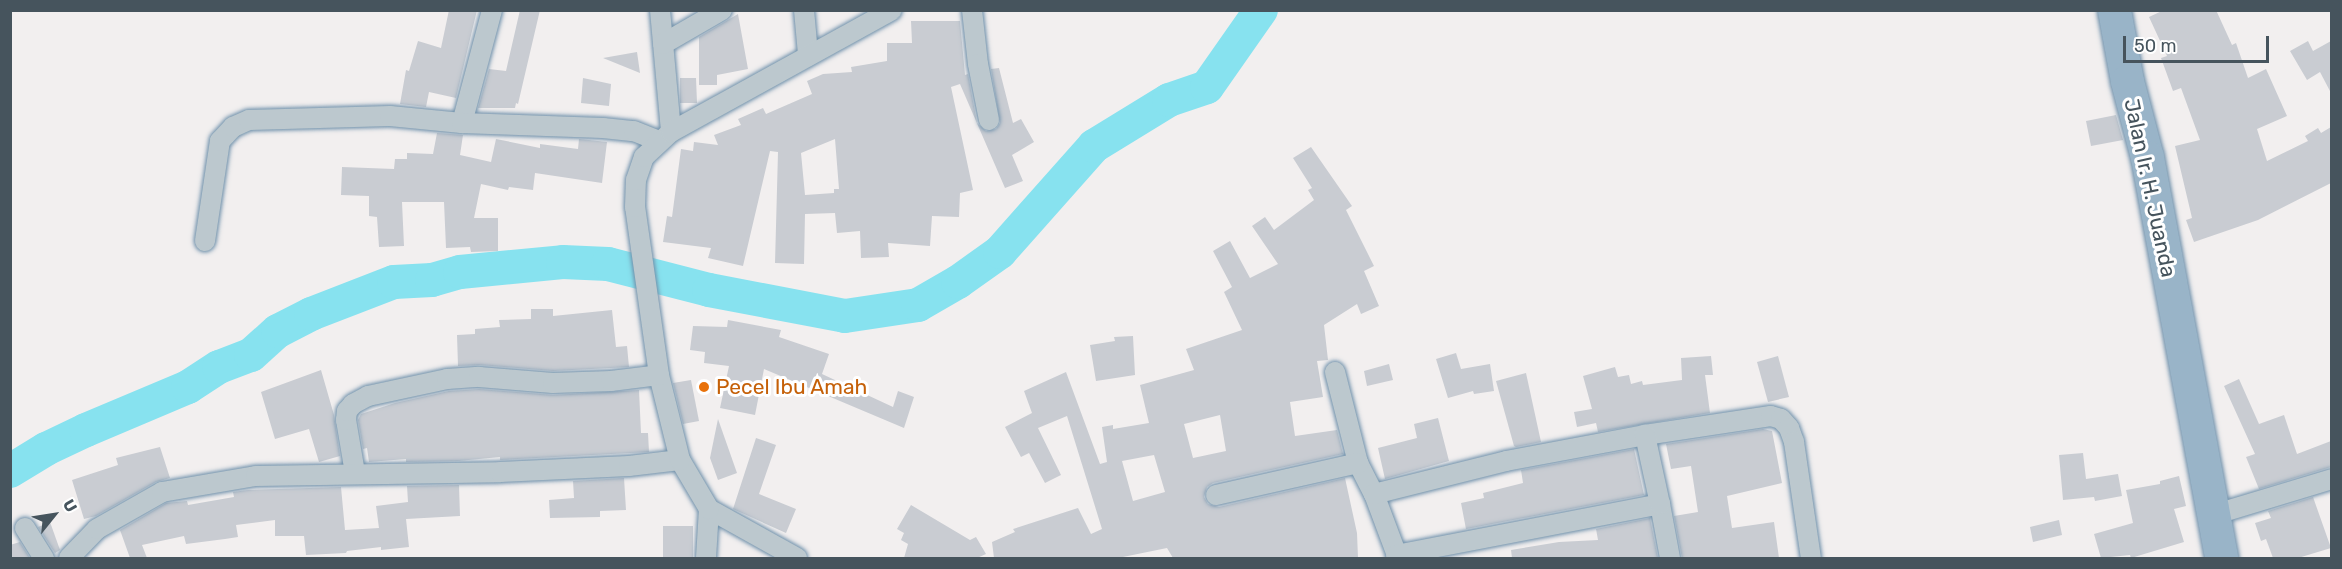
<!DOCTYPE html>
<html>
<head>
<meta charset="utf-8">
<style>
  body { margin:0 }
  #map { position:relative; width:2342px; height:569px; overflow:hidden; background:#f2efef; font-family:Rubik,sans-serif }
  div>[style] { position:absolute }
  .river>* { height:34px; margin:-17px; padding:0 17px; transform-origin:17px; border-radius:17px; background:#87e2ef }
  .building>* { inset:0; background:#c9ccd2 }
  .roads { filter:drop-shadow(0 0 2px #7091ab) drop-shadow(0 0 2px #7091ab) }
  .minor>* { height:20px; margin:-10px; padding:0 10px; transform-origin:10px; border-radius:10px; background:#bcc8ce }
  .trunk>* { height:33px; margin:-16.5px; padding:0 16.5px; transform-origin:16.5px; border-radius:16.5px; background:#99b4c8 }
  .dots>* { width:16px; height:16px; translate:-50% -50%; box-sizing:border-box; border:3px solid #fff; border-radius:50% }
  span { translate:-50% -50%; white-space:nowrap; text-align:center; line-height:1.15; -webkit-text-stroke:6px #fff; paint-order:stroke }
  .street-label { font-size:21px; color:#46545d }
  .food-label { font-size:21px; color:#c56008 }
  .left { translate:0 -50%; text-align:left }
  .frame { position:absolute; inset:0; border:12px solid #46545d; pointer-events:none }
  .north { position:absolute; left:24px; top:485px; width:60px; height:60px; -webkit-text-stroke:4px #fff; paint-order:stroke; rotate:60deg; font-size:16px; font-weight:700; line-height:24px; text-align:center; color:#46545d }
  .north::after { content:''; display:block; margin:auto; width:21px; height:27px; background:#46545d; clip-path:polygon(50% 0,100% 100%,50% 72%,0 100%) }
  .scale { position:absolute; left:2123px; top:36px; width:146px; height:27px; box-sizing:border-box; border:3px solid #46545d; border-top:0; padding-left:8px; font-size:18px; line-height:21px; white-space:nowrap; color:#46545d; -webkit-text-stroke:4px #fff; paint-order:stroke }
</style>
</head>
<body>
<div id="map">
  <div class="river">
    <i style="left:10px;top:471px;width:42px;rotate:-31.4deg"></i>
    <i style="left:46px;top:449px;width:44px;rotate:-25.4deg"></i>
    <i style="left:86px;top:430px;width:111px;rotate:-22.9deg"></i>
    <i style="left:188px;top:387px;width:37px;rotate:-33deg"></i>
    <i style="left:219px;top:367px;width:34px;rotate:-21deg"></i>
    <i style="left:251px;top:355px;width:36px;rotate:-42deg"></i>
    <i style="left:278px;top:331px;width:37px;rotate:-27deg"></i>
    <i style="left:311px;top:314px;width:89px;rotate:-21.1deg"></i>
    <i style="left:394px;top:282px;width:38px;rotate:-3deg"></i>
    <i style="left:432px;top:280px;width:29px;rotate:-16deg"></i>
    <i style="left:460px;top:272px;width:103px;rotate:-5.5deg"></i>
    <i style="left:563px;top:262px;width:45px;rotate:2.5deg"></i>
    <i style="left:608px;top:264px;width:104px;rotate:14.4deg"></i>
    <i style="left:709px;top:290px;width:138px;rotate:10.8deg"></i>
    <i style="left:845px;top:316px;width:74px;rotate:-8.6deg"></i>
    <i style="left:918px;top:305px;width:46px;rotate:-29.9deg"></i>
    <i style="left:958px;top:282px;width:52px;rotate:-35.5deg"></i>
    <i style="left:1000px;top:252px;width:142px;rotate:-48.4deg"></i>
    <i style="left:1094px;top:146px;width:88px;rotate:-31.5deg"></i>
    <i style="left:1169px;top:100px;width:40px;rotate:-18.9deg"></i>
    <i style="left:1207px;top:87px;width:94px;rotate:-55deg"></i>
  </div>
  <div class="building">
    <i style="clip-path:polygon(449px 10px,477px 10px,456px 98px,429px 92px,426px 107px,400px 104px,406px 70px,409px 71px,418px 41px,441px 48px)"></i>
    <i style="clip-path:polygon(520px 10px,540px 10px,518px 104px,516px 103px,515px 108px,478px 108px,489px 69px,506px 71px)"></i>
    <i style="clip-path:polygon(2164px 10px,2216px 10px,2232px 45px,2236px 43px,2248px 78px,2266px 69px,2287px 116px,2257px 129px,2267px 161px,2308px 141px,2305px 136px,2318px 128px,2321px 133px,2331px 127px,2331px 183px,2258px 220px,2194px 242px,2186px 220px,2192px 218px,2175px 146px,2200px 140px,2181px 88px,2173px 91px,2161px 58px,2167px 56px,2149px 17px)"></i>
    <i style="clip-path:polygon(738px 14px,748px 69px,717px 75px,717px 85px,699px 85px,699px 37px)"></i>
    <i style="clip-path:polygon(evenodd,911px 21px,960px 21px,965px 75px,968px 74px,977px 123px,986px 131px,996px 129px,1000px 123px,991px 69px,999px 68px,1013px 123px,1021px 119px,1034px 142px,1012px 155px,1023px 181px,1005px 188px,960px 84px,951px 87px,973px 190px,960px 193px,959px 217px,932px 216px,930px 246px,888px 243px,889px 257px,861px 258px,860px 231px,837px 233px,835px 213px,805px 214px,804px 264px,775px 263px,778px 152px,770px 151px,743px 266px,708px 258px,711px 248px,663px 242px,667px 216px,672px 217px,681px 149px,693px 151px,694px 142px,718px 145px,714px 135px,741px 125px,738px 119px,763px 108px,766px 114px,812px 94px,807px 81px,823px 74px,852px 72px,851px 67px,887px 61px,887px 43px,912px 43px,911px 21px,835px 139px,839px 189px,834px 189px,834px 193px,805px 195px,801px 153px,835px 139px)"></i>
    <i style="clip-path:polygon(2308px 41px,2313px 51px,2331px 41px,2331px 93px,2320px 72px,2307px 80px,2290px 51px)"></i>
    <i style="clip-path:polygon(637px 52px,640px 73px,603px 58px)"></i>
    <i style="clip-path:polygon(583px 78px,611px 84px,609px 106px,581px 103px)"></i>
    <i style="clip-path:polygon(680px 78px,696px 78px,697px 103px,680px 103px)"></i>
    <i style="clip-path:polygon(2116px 115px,2123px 140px,2091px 146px,2086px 121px)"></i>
    <i style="clip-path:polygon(437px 133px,463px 135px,460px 155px,491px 162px,496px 139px,540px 148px,540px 144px,578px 149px,579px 139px,607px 142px,602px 183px,535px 173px,533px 190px,509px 187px,508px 190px,481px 184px,474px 218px,498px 218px,498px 251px,471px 252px,470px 247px,446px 248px,444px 202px,402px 202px,404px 246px,379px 247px,377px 217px,369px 216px,369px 196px,341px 195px,342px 167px,394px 169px,395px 159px,407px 159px,407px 153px,433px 154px)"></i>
    <i style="clip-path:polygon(evenodd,1311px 147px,1352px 206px,1346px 210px,1374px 266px,1364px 271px,1379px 306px,1361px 314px,1357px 304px,1324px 325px,1328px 360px,1317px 361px,1323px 397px,1290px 402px,1295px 436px,1337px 430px,1343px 454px,1213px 483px,1207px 487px,1204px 497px,1208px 504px,1219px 507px,1345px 478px,1357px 533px,1358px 558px,1173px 558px,1167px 548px,1118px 558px,994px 558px,992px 542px,1015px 532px,1013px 529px,1078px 508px,1091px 534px,1102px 529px,1067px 416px,1038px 428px,1061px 475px,1045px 483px,1029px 453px,1021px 457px,1005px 427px,1032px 413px,1024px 391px,1066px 372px,1100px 464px,1107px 462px,1102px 427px,1113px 425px,1113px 429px,1149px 423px,1140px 385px,1194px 370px,1186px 349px,1242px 330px,1224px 292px,1232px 287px,1213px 251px,1230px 241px,1250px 278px,1278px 264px,1252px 226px,1265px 217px,1274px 230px,1314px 200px,1308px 190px,1312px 188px,1293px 158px,1311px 147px,1220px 415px,1226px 451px,1193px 458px,1184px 424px,1220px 415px,1311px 147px,1154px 455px,1165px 492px,1133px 501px,1122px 461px,1154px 455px)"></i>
    <i style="clip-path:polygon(531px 309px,553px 309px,553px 316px,612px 310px,616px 347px,627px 346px,629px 367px,553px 371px,480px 365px,458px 366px,457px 335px,475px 334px,475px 329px,500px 327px,499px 320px,531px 319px)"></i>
    <i style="clip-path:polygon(728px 320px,781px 330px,779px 337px,829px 354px,822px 374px,893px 407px,898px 391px,914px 397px,904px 428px,764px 369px,755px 415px,720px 408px,729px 366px,704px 363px,705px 352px,690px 350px,693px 326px,727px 327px)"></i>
    <i style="clip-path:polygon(1133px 336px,1135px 375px,1096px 381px,1090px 345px,1115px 341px,1114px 337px)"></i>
    <i style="clip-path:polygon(1456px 353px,1461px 369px,1490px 364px,1494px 391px,1474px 394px,1473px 391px,1448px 398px,1436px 359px)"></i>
    <i style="clip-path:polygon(1711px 356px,1713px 375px,1705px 375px,1710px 413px,1598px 432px,1596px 423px,1577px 427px,1574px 412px,1592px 409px,1583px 376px,1615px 367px,1618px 377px,1629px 375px,1631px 384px,1642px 381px,1643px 385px,1682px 380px,1681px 358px)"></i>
    <i style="clip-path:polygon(1778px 356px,1789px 397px,1768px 402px,1757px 362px)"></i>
    <i style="clip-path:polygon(1389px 364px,1393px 380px,1367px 386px,1364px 371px)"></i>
    <i style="clip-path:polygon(321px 370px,334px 415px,340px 456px,319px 462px,309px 429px,275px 439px,261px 392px)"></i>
    <i style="clip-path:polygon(1526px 373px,1541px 442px,1516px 447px,1514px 446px,1496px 381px)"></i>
    <i style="clip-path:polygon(2239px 379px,2259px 424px,2284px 415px,2297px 454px,2331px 441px,2331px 467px,2259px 489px,2246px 457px,2255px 454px,2224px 386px)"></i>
    <i style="clip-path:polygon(691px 380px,699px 421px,683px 424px,673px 383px)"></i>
    <i style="clip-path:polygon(479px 389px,553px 395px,639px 390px,641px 433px,648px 433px,649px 452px,500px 460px,500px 457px,458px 461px,406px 462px,406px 459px,369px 462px,367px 448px,363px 449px,358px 420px,361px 414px,395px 403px,449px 391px)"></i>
    <i style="clip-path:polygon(1438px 418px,1449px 461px,1385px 479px,1378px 448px,1417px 438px,1414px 424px)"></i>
    <i style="clip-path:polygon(718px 419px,737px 473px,718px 480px,710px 458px)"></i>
    <i style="clip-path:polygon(1763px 429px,1772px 431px,1782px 483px,1727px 496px,1732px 528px,1774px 522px,1779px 558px,1682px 558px,1674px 516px,1698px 512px,1691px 466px,1671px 469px,1666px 444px)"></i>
    <i style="clip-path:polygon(756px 438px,776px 445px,759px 494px,796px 509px,786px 533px,733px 509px)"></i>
    <i style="clip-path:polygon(160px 447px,170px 478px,156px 482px,96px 516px,84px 519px,72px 480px,118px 465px,116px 458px)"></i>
    <i style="clip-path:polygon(1634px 449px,1644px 495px,1466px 529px,1461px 503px,1484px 498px,1483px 493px,1523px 483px,1521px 470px)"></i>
    <i style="clip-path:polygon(2083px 453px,2086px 479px,2118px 474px,2122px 496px,2095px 501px,2094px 497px,2063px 500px,2059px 455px)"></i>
    <i style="clip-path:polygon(2179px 476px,2186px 506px,2174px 509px,2184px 542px,2131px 558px,2130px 555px,2101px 558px,2094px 534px,2133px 523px,2126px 490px,2160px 484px,2160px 481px)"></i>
    <i style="clip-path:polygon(624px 478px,626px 510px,600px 511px,600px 517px,550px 518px,549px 500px,574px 498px,573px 481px)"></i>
    <i style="clip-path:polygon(459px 485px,460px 516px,406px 519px,409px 547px,381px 550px,381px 547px,347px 551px,346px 553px,306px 555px,304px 536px,275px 536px,275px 520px,236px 525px,238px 537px,225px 539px,186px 544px,184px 536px,142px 545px,147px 558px,130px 558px,120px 530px,166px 503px,187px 501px,188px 505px,234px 497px,233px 492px,248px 490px,341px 487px,345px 530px,379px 528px,376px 506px,408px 502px,407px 486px)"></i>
    <i style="clip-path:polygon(2313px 497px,2331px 548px,2298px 558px,2273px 558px,2266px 539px,2261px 541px,2255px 523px,2271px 518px,2268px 511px)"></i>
    <i style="clip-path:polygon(911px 505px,970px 540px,976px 537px,986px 554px,977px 558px,904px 558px,908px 544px,901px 540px,904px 533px,897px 529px)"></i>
    <i style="clip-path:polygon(1650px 518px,1658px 558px,1512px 558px,1511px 550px,1559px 542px,1598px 540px,1596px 529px)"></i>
    <i style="clip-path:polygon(2059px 520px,2062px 535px,2033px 542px,2030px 527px)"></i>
    <i style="clip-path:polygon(50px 522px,60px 550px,55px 553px,38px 527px)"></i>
    <i style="clip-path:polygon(663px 526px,693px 526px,693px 558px,663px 558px)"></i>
    <i style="clip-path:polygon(20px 542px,30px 558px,10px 558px,10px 545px)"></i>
  </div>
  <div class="roads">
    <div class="minor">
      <i style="left:660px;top:10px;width:122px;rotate:84.8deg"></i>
      <i style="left:804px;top:10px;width:44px;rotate:84.8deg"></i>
      <i style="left:972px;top:10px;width:54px;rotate:83.7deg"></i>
      <i style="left:978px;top:64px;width:57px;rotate:78.9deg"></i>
      <i style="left:663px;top:44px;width:68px;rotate:-30deg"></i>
      <i style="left:462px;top:123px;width:117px;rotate:-75.1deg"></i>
      <i style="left:205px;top:241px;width:101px;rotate:-81.5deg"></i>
      <i style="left:220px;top:141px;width:19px;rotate:-47deg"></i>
      <i style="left:233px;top:127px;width:17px;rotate:-24deg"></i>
      <i style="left:249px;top:120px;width:141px;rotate:-1.6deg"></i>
      <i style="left:390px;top:116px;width:72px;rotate:5.6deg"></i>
      <i style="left:462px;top:123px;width:141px;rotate:2deg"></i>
      <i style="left:603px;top:128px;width:31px;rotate:6deg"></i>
      <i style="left:634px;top:131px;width:27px;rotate:22deg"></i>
      <i style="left:1335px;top:372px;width:94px;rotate:75.8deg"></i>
      <i style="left:1358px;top:463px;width:35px;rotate:63deg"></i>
      <i style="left:1374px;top:494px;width:68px;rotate:69.4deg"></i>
      <i style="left:355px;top:473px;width:54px;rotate:-99.6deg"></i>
      <i style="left:346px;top:420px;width:9px;rotate:-84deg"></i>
      <i style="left:347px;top:411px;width:9px;rotate:-49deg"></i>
      <i style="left:353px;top:404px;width:17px;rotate:-28deg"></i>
      <i style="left:368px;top:396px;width:81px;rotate:-12.1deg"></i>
      <i style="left:447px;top:379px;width:32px;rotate:-4deg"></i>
      <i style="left:479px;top:377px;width:74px;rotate:4.6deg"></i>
      <i style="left:553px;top:383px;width:58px;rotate:-2deg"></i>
      <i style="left:611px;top:381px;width:48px;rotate:-7.1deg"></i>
      <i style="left:1374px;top:494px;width:136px;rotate:-14deg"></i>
      <i style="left:1506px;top:461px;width:141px;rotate:-10.6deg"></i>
      <i style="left:1645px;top:435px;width:127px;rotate:-8.6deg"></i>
      <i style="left:1771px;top:416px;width:10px;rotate:17deg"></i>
      <i style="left:1781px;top:419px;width:12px;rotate:48deg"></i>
      <i style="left:1789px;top:428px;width:15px;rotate:70deg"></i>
      <i style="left:1794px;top:442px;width:117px;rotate:81.7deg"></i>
      <i style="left:1216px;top:495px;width:146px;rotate:-12.7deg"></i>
      <i style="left:1660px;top:504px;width:55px;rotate:79.5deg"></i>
      <i style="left:2213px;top:515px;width:124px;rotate:-16.8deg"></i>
      <i style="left:25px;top:528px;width:36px;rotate:58deg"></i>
      <i style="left:1396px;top:555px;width:269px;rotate:-10.9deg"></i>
      <i style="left:1660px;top:504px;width:71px;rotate:-102.3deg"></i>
      <i style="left:69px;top:558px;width:40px;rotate:-46deg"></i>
      <i style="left:97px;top:529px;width:75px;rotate:-29.6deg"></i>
      <i style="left:162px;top:492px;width:95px;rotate:-9.7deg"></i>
      <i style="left:256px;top:476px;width:244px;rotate:-0.9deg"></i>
      <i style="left:500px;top:472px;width:129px;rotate:-2.7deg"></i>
      <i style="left:629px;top:466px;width:51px;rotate:-6.7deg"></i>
      <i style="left:706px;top:558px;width:49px;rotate:-86.5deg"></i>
      <i style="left:797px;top:558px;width:101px;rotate:-150.9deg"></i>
      <i style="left:709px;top:509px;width:57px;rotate:-120.6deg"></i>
      <i style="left:680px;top:460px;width:88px;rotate:-103.9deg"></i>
      <i style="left:659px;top:375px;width:170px;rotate:-98.1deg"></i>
      <i style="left:635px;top:207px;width:27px;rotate:-88deg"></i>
      <i style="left:636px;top:180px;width:24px;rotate:-71deg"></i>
      <i style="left:644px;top:157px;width:37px;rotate:-43deg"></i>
      <i style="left:671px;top:132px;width:252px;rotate:-28.9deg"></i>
    </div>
    <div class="trunk">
      <i style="left:2114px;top:10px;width:72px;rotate:79.6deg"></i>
      <i style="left:2127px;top:81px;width:79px;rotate:75.3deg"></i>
      <i style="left:2147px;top:157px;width:408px;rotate:79.5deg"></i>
    </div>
  </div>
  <div class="dots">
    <i style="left:704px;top:387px;background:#e8710a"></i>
  </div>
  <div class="street-label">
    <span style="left:2150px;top:188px;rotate:78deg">Jalan Ir. H. Juanda</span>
  </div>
  <div class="food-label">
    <span class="left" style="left:716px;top:387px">Pecel Ibu Amah</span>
  </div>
  <div class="frame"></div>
  <div class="north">U</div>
  <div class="scale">50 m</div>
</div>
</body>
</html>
